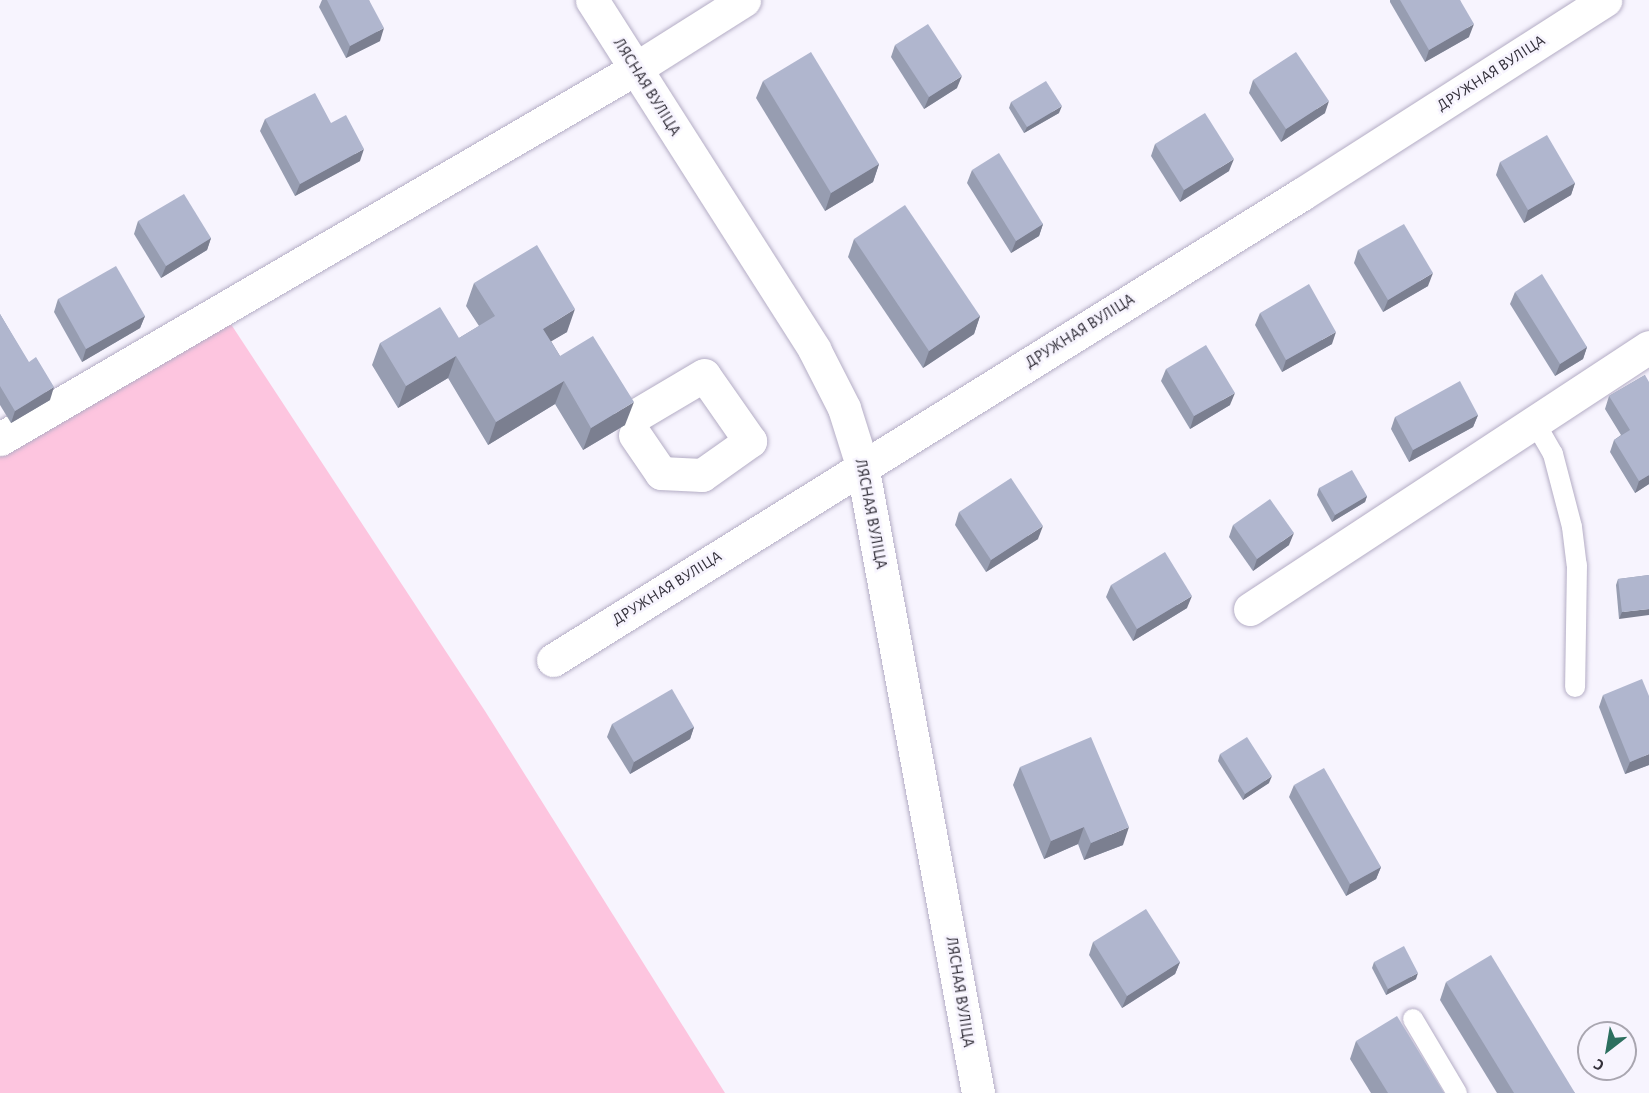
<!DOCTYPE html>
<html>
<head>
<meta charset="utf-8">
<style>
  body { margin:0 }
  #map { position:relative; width:1649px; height:1093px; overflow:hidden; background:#f7f4fe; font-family:"Alegreya Sans",sans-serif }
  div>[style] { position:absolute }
  .green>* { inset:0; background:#fdc5df }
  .roads { filter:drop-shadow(0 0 2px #b4adc5) drop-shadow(0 0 2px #b4adc5) }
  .lane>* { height:20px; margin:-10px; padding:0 10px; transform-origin:10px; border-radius:10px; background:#fff }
  .street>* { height:33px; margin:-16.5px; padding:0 16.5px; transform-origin:16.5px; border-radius:16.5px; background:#fff }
  .wall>* { inset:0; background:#979db1 }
  .shaded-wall>* { inset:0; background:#7b7f90 }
  .building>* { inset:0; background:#b0b6ce }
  span { translate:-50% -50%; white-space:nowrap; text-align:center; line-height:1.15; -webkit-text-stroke:5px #f7f4fe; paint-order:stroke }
  .street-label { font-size:16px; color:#33303a }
  .north { position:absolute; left:1577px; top:1021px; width:60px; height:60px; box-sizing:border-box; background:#f7f4fe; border:2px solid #a9a6b0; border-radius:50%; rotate:211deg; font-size:16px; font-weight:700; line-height:24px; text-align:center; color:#33303a }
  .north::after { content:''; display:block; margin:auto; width:21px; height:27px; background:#2c6f5f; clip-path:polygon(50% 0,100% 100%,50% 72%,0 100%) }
</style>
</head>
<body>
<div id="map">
  <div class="green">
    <i style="clip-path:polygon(221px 309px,485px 711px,725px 1093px,0 1093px,0 439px)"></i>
  </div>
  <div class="roads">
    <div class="lane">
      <i style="left:1534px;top:421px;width:38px;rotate:60deg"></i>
      <i style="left:1553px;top:454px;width:75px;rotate:75.4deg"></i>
      <i style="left:1572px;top:527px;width:38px;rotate:83deg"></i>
      <i style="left:1577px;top:565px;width:122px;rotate:90.9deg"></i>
      <i style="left:1413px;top:1019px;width:86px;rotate:59.3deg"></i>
    </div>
    <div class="street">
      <i style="left:592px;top:0;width:414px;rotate:57.5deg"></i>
      <i style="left:814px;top:349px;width:66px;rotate:63deg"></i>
      <i style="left:844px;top:408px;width:60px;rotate:72.5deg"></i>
      <i style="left:862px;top:465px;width:639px;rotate:79.53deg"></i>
      <i style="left:635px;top:435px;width:46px;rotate:55.6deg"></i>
      <i style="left:661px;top:473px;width:41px;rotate:2.8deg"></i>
      <i style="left:702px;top:475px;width:59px;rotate:-35.3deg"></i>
      <i style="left:750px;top:441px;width:80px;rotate:-124.9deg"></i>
      <i style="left:704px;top:375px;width:77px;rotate:149.4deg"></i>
      <i style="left:0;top:439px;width:735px;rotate:-30.23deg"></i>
      <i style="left:635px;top:69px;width:129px;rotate:-32.3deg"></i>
      <i style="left:1250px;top:609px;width:477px;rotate:-33.3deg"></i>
      <i style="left:553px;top:660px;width:882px;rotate:-31.89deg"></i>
      <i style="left:1302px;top:194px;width:360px;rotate:-32.6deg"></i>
    </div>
  </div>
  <div class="wall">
    <i style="clip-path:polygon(322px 0,369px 0,380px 41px,346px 58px,319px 7px)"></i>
    <i style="clip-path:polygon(1390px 0,1460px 0,1469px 37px,1425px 62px,1390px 2px)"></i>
    <i style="clip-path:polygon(895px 45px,957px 88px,924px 109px,891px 57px)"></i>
    <i style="clip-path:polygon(1253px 80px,1325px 113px,1281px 142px,1249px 93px)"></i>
    <i style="clip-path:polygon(763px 81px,879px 164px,873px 182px,825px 211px,756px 98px)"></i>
    <i style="clip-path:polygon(1011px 102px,1059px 113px,1024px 133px,1009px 108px)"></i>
    <i style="clip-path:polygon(265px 119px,331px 123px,360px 161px,295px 196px,260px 131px)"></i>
    <i style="clip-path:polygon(1155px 144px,1229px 171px,1180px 202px,1151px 156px)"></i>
    <i style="clip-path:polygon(1500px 162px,1575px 183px,1571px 195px,1524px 223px,1496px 175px)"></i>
    <i style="clip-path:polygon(972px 170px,1043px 224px,1039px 236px,1011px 253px,967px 183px)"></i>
    <i style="clip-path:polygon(138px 221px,211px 238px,207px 250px,161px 278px,134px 234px)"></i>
    <i style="clip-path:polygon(854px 239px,980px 316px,974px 334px,923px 368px,848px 257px)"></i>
    <i style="clip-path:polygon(1358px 250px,1428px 286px,1383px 312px,1354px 263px)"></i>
    <i style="clip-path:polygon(474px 283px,567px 332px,551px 341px,560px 356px,625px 425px,583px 450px,555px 404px,488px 445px,448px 378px,398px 408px,372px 365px,380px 343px,459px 338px,479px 326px,466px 306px)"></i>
    <i style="clip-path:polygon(1515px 292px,1587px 347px,1583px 359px,1555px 376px,1510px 304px)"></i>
    <i style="clip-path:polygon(58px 299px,145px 316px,140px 328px,82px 362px,54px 312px)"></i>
    <i style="clip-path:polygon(1260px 313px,1332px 344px,1282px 372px,1255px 325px)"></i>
    <i style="clip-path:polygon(0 314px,50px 400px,11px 423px,0 405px)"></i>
    <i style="clip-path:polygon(1166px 369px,1230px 405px,1190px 429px,1161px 381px)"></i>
    <i style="clip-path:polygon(1645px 375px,1649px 484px,1635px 493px,1610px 452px,1614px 440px,1621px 435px,1605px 409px,1609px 396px)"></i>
    <i style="clip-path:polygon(1478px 415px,1473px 427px,1409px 462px,1391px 429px,1395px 417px)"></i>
    <i style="clip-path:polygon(1319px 488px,1367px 496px,1365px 502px,1332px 522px,1317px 495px)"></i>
    <i style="clip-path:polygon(959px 512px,1038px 539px,986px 572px,955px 525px)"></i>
    <i style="clip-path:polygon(1233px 525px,1289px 545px,1253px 571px,1229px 537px)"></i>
    <i style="clip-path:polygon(1649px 575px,1619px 619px,1616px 585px,1618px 579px)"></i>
    <i style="clip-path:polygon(1111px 585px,1187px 608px,1133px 641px,1106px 597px)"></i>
    <i style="clip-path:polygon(1603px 695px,1649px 765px,1625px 774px,1599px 707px)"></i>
    <i style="clip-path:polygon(612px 724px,694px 727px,690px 739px,630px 774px,607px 737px)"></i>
    <i style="clip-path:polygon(1220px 754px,1269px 783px,1243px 800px,1218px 761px)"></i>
    <i style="clip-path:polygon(1020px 767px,1123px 845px,1084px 860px,1078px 844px,1044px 859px,1013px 785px)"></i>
    <i style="clip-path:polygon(1294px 785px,1381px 867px,1376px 879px,1346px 896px,1289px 797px)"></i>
    <i style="clip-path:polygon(1093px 942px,1180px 962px,1175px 974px,1122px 1008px,1089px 955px)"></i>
    <i style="clip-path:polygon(1374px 962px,1416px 979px,1386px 995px,1372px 968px)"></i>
    <i style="clip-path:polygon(1446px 982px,1575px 1093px,1497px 1093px,1440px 1000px)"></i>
    <i style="clip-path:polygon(1356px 1041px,1444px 1093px,1371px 1093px,1350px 1059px)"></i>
  </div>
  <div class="shaded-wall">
    <i style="clip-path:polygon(1474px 24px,1469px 37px,1425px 62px,1429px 50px)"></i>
    <i style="clip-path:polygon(384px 28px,380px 41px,346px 58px,350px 46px)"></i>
    <i style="clip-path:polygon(962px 76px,957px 88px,924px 109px,929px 97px)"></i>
    <i style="clip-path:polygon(1329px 101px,1325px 113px,1281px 142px,1286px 129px)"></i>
    <i style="clip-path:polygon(1062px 106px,1059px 113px,1024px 133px,1027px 127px)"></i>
    <i style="clip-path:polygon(364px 149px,360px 161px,295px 196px,300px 184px)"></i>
    <i style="clip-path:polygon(1234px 159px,1229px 171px,1180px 202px,1184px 190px)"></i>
    <i style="clip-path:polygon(879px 164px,873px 182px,825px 211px,831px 193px)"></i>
    <i style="clip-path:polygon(1575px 183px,1571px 195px,1524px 223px,1528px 210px)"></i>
    <i style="clip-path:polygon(1043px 224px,1039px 236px,1011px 253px,1016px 241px)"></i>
    <i style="clip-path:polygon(211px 238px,207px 250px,161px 278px,166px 266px)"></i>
    <i style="clip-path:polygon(1433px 273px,1428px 286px,1383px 312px,1388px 300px)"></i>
    <i style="clip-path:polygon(575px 309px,567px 332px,535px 351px,543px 329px)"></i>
    <i style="clip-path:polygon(145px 316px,140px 328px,82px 362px,86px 349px)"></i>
    <i style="clip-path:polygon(980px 316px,974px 334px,923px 368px,929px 351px)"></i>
    <i style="clip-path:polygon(1336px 332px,1332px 344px,1282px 372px,1286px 360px)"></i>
    <i style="clip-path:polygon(1587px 347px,1583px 359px,1555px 376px,1560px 364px)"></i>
    <i style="clip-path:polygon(456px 356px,448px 378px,398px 408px,406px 386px)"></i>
    <i style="clip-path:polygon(564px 381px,555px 404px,488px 445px,496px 422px)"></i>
    <i style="clip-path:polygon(54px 387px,50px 400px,11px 423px,15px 411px)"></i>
    <i style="clip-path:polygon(1235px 393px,1230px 405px,1190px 429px,1194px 416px)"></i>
    <i style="clip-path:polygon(634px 402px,625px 425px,583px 450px,591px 428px)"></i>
    <i style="clip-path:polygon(1478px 415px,1473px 427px,1409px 462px,1413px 450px)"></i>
    <i style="clip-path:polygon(1649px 475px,1649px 484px,1635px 493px,1639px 481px)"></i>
    <i style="clip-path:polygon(1367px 496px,1365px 502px,1332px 522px,1335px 515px)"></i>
    <i style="clip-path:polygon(1043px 526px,1038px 539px,986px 572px,991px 560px)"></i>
    <i style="clip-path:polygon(1294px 533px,1289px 545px,1253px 571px,1257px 559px)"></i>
    <i style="clip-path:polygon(1192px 596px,1187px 608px,1133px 641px,1137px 629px)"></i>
    <i style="clip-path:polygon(1649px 609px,1649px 615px,1619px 619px,1622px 612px)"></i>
    <i style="clip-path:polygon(694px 727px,690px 739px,630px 774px,634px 762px)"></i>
    <i style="clip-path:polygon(1649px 754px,1649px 765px,1625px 774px,1630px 762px)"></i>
    <i style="clip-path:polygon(1272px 776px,1269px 783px,1243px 800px,1245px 794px)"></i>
    <i style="clip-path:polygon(1084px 827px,1078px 844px,1044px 859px,1051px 841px)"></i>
    <i style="clip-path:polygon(1129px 827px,1123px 845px,1084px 860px,1091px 843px)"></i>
    <i style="clip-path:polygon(1381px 867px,1376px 879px,1346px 896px,1350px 884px)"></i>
    <i style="clip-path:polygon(1180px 962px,1175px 974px,1122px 1008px,1127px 996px)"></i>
    <i style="clip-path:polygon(1418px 973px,1416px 979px,1386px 995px,1388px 989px)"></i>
  </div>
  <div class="building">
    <i style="clip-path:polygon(327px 0,369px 0,384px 28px,350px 46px)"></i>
    <i style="clip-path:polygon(1400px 0,1460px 0,1474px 24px,1429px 50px)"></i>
    <i style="clip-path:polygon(928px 24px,962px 76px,929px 97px,895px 45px)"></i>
    <i style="clip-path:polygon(811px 52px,879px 164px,831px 193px,763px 81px)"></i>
    <i style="clip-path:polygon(1296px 52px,1329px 101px,1286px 129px,1253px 80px)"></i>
    <i style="clip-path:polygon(1046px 81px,1062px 106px,1027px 127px,1011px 102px)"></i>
    <i style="clip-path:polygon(315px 93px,331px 123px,346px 115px,364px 149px,300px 184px,265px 119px)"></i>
    <i style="clip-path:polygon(1205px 113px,1234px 159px,1184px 190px,1155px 144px)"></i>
    <i style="clip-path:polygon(1547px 135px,1575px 183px,1528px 210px,1500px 162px)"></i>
    <i style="clip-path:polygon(999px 153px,1043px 224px,1016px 241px,972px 170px)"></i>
    <i style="clip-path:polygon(184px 194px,211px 238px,166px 266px,138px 221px)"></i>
    <i style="clip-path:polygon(905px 205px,980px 316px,929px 351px,854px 239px)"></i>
    <i style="clip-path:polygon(1404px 224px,1433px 273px,1388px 300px,1358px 250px)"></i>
    <i style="clip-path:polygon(537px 245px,575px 309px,543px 329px,560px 356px,593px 336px,634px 402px,591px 428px,564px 381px,496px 422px,456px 356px,406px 386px,380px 343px,440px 307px,459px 338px,495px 316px,474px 283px)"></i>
    <i style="clip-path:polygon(116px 266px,145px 316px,86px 349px,58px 299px)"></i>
    <i style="clip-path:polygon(1542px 274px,1587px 347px,1560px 364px,1515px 292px)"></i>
    <i style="clip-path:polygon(1309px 284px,1336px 332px,1286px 360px,1260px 313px)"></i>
    <i style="clip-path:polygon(0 314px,29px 362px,36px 357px,54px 387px,15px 411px,0 386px)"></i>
    <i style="clip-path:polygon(1206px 345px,1235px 393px,1194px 416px,1166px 369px)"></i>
    <i style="clip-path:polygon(1645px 375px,1649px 382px,1649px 475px,1639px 481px,1614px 440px,1630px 430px,1609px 396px)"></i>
    <i style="clip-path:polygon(1460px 381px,1478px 415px,1413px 450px,1395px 417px)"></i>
    <i style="clip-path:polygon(1352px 470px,1367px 496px,1335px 515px,1319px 488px)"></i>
    <i style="clip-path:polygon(1011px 478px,1043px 526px,991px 560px,959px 512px)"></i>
    <i style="clip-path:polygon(1270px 499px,1294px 533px,1257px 559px,1233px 525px)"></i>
    <i style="clip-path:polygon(1165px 552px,1192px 596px,1137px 629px,1111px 585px)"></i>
    <i style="clip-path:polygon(1649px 575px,1649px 609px,1622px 612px,1618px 579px)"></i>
    <i style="clip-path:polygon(1642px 679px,1649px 696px,1649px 754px,1630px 762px,1603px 695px)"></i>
    <i style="clip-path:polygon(672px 689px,694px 727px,634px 762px,612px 724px)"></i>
    <i style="clip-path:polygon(1091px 737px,1129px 827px,1091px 843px,1084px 827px,1051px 841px,1020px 767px)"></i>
    <i style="clip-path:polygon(1247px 737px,1272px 776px,1245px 794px,1220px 754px)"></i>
    <i style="clip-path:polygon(1324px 768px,1381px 867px,1350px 884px,1294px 785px)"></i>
    <i style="clip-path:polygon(1146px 909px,1180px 962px,1127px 996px,1093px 942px)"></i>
    <i style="clip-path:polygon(1404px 946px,1418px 973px,1388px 989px,1374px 962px)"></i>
    <i style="clip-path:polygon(1491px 955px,1575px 1093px,1514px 1093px,1446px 982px)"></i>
    <i style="clip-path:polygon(1397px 1016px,1444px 1093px,1388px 1093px,1356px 1041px)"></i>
  </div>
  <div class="street-label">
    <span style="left:1491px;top:73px;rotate:-33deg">ДРУЖНАЯ ВУЛІЦА</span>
    <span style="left:647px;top:87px;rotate:58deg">ЛЯСНАЯ ВУЛІЦА</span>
    <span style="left:1080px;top:331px;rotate:-32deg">ДРУЖНАЯ ВУЛІЦА</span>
    <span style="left:871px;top:514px;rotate:79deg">ЛЯСНАЯ ВУЛІЦА</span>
    <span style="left:667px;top:588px;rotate:-32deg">ДРУЖНАЯ ВУЛІЦА</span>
    <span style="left:960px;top:992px;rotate:81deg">ЛЯСНАЯ ВУЛІЦА</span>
  </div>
  <div class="north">С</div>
</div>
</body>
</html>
